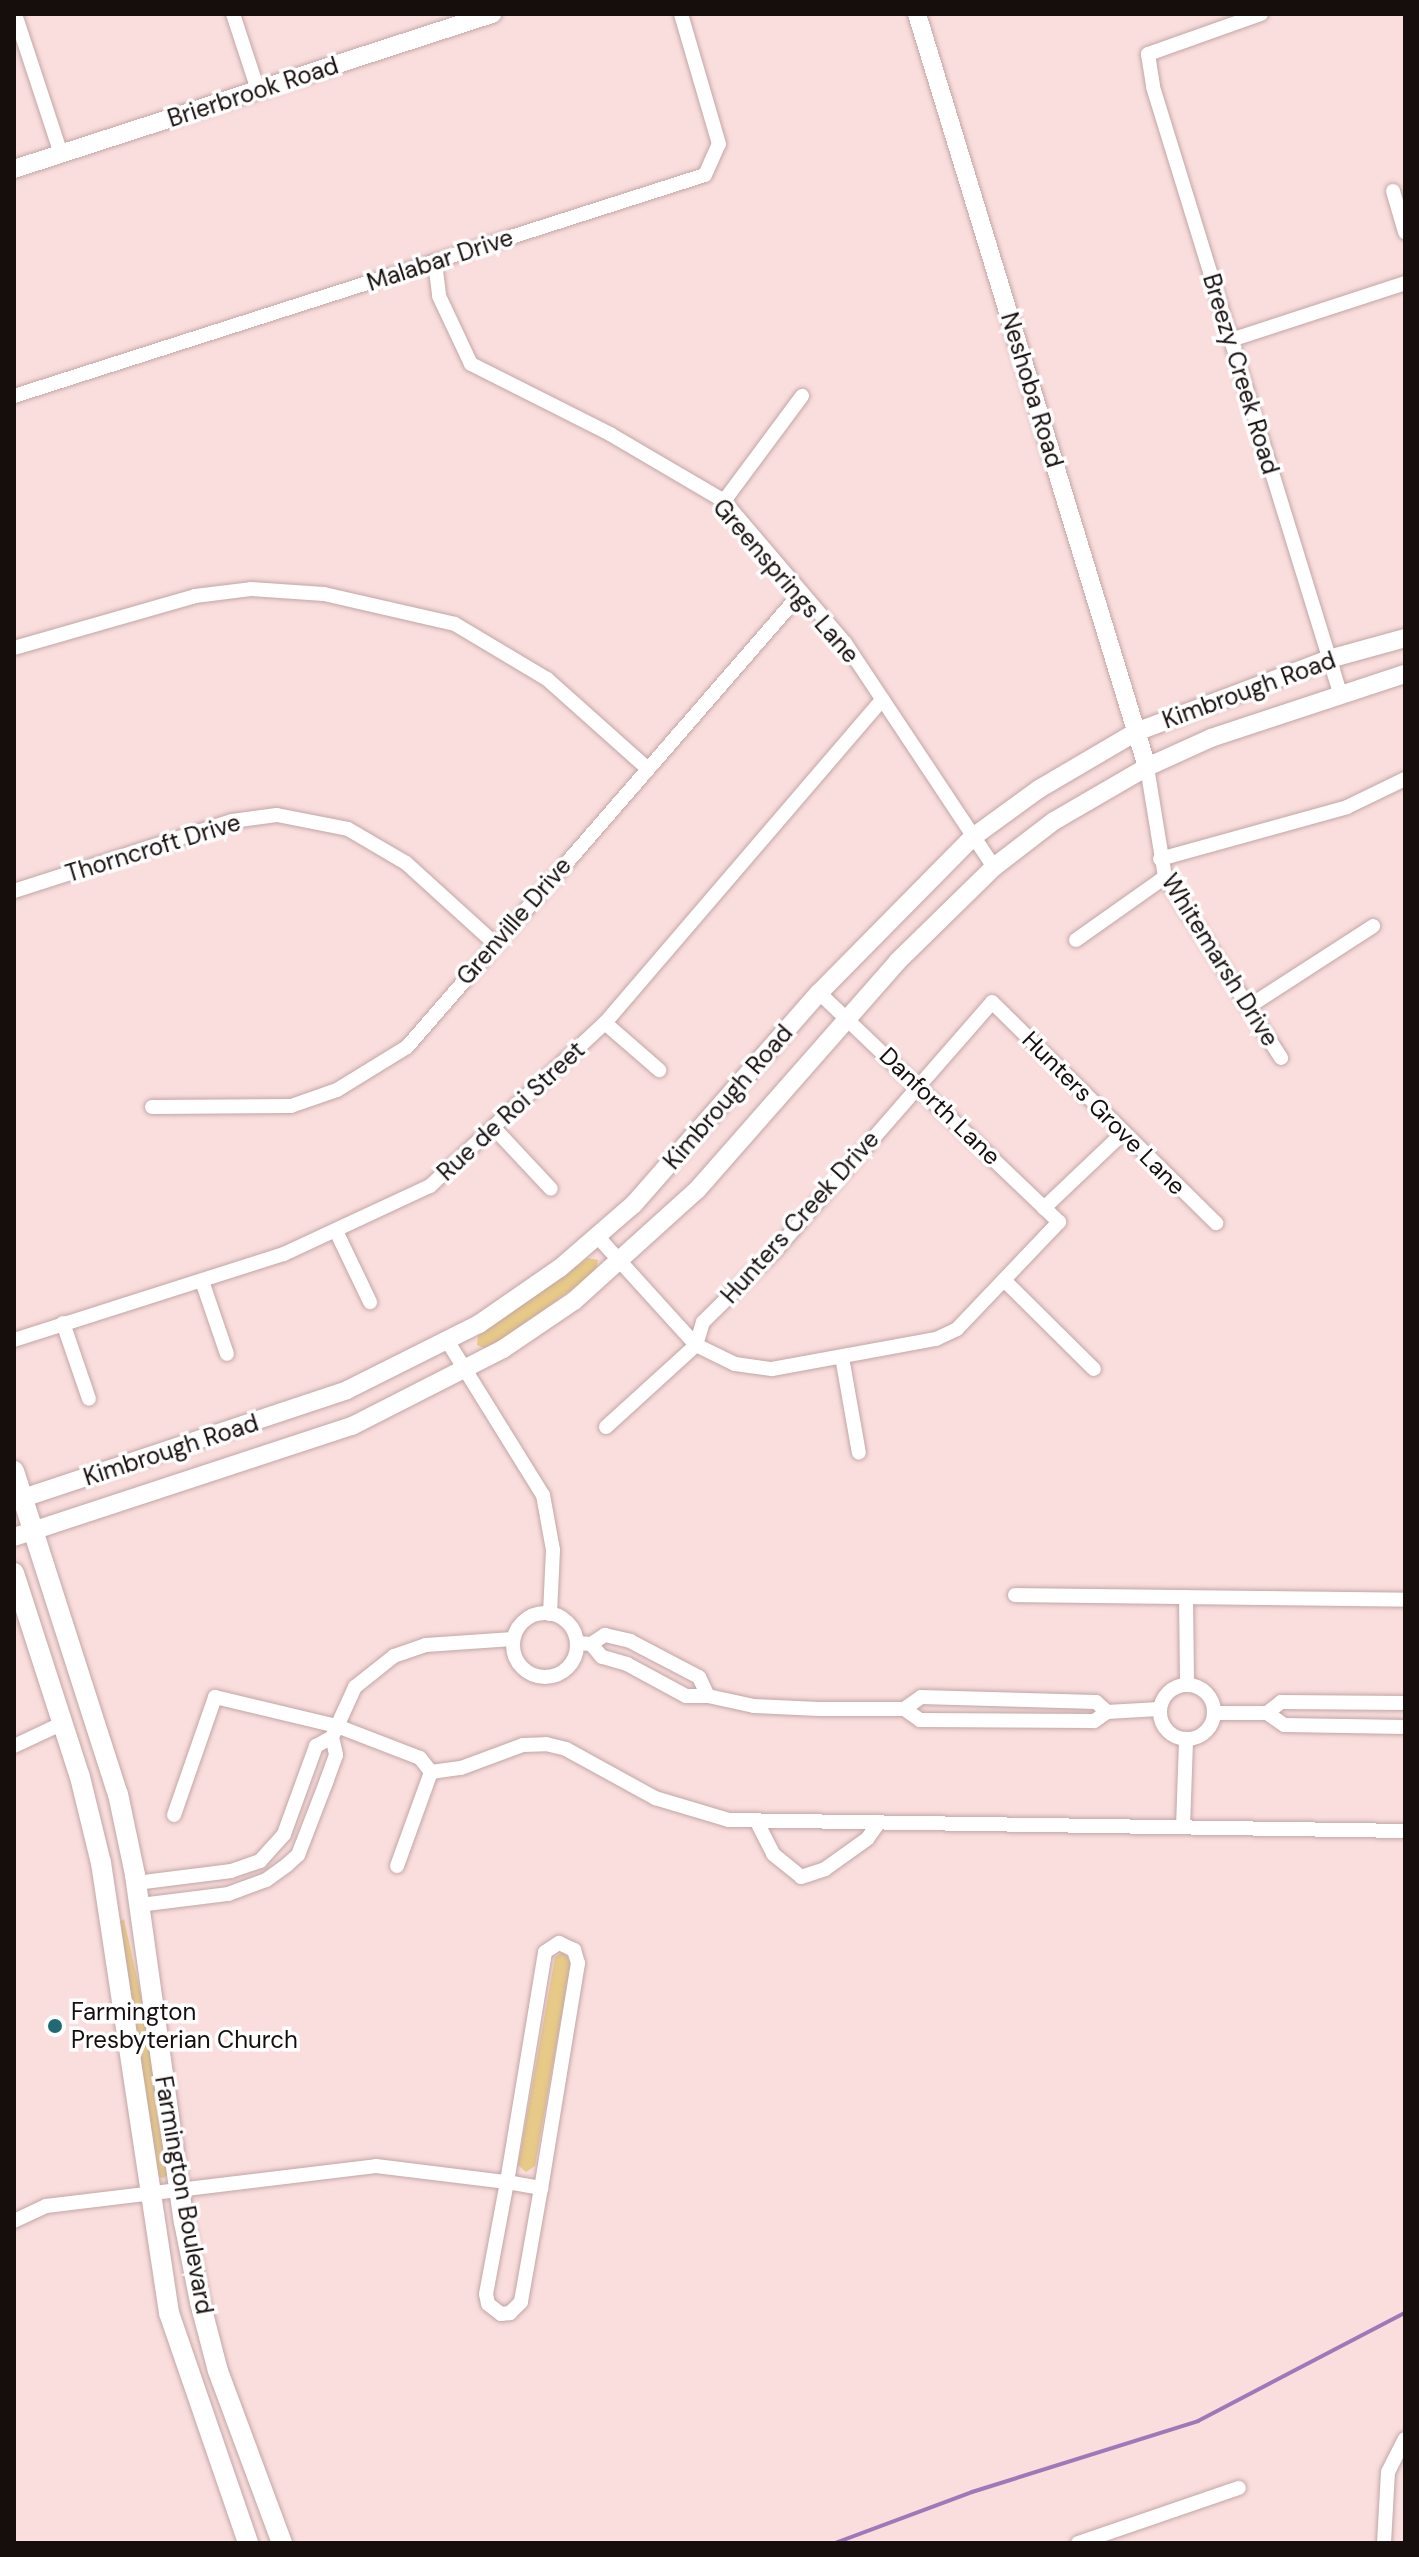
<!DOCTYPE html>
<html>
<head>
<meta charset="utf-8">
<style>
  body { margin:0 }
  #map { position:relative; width:1419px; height:2557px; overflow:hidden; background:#fadddd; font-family:"DM Sans",sans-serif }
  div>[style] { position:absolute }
  .green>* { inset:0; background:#e7c988 }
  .stream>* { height:4px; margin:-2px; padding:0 2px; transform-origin:2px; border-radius:2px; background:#9f78ba }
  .roads { filter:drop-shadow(0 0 2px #c2a6a6) drop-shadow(0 0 2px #c2a6a6) }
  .minor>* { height:14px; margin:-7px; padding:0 7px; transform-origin:7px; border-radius:7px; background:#fff }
  .minor>.ring { margin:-7px; padding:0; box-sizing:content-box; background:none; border:14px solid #fff; border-radius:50% }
  .tertiary>* { height:18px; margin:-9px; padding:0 9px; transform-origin:9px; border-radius:9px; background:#fff }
  .secondary>* { height:20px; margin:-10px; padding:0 10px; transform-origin:10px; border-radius:10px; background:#fff }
  .dots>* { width:22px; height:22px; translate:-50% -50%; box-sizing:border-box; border:4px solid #fff; border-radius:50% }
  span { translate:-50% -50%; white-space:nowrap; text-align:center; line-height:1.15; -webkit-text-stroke:7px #fff; paint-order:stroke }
  .street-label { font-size:24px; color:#160d0d }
  .poi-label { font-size:24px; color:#160d0d }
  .left { translate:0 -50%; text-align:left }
  .frame { position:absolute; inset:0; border:16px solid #160d0d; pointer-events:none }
</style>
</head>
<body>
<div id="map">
  <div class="green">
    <i style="clip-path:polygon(588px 1258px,598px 1260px,596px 1272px,504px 1338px,486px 1349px,477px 1345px,478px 1336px)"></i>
    <i style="clip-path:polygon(124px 1919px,152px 2046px,169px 2174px,164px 2178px,157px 2177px,119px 1922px)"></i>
    <i style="clip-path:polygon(563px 1952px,571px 1962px,535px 2166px,526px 2172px,518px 2165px,555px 1957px)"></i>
  </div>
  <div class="stream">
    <i style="left:835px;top:2543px;width:146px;rotate:-20.4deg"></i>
    <i style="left:972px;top:2492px;width:237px;rotate:-17.4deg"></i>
    <i style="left:1198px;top:2421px;width:233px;rotate:-27.6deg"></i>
  </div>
  <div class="roads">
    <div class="minor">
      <i style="left:15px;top:14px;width:147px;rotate:71.8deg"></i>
      <i style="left:233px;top:14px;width:80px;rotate:71.8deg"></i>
      <i style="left:1261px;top:14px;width:120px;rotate:160.5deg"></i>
      <i style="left:1148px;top:54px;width:33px;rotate:81deg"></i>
      <i style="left:1153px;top:87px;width:634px;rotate:72.85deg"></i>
      <i style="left:1393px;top:191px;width:43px;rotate:73.7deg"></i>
      <i style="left:435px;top:262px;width:34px;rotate:83deg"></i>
      <i style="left:439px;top:296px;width:75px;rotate:64.8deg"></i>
      <i style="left:471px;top:364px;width:156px;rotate:26.7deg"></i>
      <i style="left:610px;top:434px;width:132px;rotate:30.4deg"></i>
      <i style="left:724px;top:501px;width:187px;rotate:49.6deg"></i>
      <i style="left:845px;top:643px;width:269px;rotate:56.4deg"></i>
      <i style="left:1231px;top:340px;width:183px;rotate:-18.1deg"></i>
      <i style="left:14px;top:396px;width:725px;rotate:-17.74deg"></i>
      <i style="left:705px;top:175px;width:34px;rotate:-66deg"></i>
      <i style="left:719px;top:144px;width:135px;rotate:-106.3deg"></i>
      <i style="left:724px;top:501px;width:131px;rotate:-53.4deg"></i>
      <i style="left:14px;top:648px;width:188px;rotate:-16deg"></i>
      <i style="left:195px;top:596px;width:56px;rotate:-7.1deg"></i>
      <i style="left:251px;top:589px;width:73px;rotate:3.9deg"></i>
      <i style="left:324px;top:594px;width:134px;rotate:12.9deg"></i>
      <i style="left:455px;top:624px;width:107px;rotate:30.9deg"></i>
      <i style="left:547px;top:679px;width:135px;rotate:41.7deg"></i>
      <i style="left:1147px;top:767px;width:111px;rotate:80.7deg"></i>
      <i style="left:1165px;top:877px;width:215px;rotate:57.3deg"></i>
      <i style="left:1160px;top:859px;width:194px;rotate:-15.5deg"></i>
      <i style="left:1347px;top:807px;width:64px;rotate:-25.8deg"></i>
      <i style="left:14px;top:891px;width:229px;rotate:-17.8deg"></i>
      <i style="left:232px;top:821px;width:45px;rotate:-7.6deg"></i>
      <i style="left:277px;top:815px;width:72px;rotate:11.2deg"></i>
      <i style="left:348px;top:829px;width:67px;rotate:30.4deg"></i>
      <i style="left:406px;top:863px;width:118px;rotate:42.2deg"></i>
      <i style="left:1076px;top:940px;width:109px;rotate:-35.3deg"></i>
      <i style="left:1248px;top:1007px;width:149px;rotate:-32.9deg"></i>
      <i style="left:605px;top:1023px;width:72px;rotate:41deg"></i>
      <i style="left:152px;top:1107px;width:139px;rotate:-0.4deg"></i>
      <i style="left:291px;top:1106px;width:49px;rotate:-19.2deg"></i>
      <i style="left:337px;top:1090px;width:82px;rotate:-31.6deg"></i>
      <i style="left:407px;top:1047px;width:601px;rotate:-49.05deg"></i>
      <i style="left:494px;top:1128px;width:83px;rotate:46.9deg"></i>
      <i style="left:1044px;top:1208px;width:109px;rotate:-43.5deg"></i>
      <i style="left:336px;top:1231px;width:79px;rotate:64.4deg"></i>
      <i style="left:598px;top:1237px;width:146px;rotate:47.8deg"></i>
      <i style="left:696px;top:1345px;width:43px;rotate:26deg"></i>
      <i style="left:735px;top:1364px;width:37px;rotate:8deg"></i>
      <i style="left:772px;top:1369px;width:167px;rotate:-10.4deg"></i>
      <i style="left:936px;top:1339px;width:23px;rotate:-25deg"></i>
      <i style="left:957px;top:1329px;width:148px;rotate:-46.4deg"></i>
      <i style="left:1059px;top:1222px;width:332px;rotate:-136.3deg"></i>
      <i style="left:202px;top:1281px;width:77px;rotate:71.1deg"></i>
      <i style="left:1005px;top:1281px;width:125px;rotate:44.7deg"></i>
      <i style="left:63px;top:1323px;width:80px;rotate:71.1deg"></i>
      <i style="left:14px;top:1340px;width:283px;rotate:-17.7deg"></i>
      <i style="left:284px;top:1254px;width:161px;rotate:-25deg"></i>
      <i style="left:430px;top:1186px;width:239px;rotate:-43deg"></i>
      <i style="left:605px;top:1023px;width:426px;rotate:-49.4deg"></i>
      <i style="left:448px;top:1342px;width:180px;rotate:58.2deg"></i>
      <i style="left:543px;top:1495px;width:56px;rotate:79.7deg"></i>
      <i style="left:553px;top:1550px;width:64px;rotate:92.7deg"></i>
      <i style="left:842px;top:1357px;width:97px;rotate:80deg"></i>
      <i style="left:606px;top:1427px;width:122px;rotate:-42.3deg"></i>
      <i style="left:696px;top:1345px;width:24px;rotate:-73deg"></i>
      <i style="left:703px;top:1322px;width:101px;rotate:-44.6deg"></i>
      <i style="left:775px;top:1251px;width:330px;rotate:-48.9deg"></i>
      <i style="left:992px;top:1002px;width:315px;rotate:44.6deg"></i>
      <i style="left:1015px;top:1595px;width:390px;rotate:0.7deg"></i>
      <i style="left:1186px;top:1597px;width:88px;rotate:89.3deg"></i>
      <i class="ring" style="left:513px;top:1613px;width:50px;height:50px"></i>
      <i style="left:577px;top:1643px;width:14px;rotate:4deg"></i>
      <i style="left:591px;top:1644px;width:17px;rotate:-33deg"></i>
      <i style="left:605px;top:1635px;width:26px;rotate:13deg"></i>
      <i style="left:630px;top:1641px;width:78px;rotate:27.6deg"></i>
      <i style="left:699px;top:1677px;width:21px;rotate:65deg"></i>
      <i style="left:708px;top:1696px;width:22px;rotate:180deg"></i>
      <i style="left:686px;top:1696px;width:67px;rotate:-151.5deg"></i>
      <i style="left:627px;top:1664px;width:26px;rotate:-164deg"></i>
      <i style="left:602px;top:1657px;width:17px;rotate:-130deg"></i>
      <i class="ring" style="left:1160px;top:1685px;width:40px;height:40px"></i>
      <i style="left:708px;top:1696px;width:47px;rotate:12.3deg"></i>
      <i style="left:754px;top:1706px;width:65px;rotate:2.6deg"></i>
      <i style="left:819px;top:1709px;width:85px"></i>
      <i style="left:904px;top:1709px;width:21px;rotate:-35deg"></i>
      <i style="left:921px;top:1697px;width:175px;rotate:1.6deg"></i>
      <i style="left:1096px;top:1702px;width:15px;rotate:42deg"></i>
      <i style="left:1107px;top:1712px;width:16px;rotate:145deg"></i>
      <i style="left:1094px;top:1721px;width:174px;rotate:-179.7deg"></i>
      <i style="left:920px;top:1720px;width:19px;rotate:-145deg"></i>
      <i style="left:1107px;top:1712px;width:52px;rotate:-3.3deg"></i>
      <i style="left:1214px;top:1713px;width:53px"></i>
      <i style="left:1267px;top:1713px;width:21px;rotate:35deg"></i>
      <i style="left:1284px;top:1725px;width:121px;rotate:0.9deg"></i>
      <i style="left:1267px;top:1713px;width:18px;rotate:-38deg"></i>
      <i style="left:1281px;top:1702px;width:124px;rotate:0.5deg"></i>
      <i style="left:334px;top:1733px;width:51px;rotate:-65.5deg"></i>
      <i style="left:355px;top:1687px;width:50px;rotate:-38.5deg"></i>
      <i style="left:394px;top:1656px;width:34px;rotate:-19deg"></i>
      <i style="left:426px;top:1645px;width:87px;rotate:-3.9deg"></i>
      <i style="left:14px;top:1746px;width:54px;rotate:-25.1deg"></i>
      <i style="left:431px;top:1772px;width:30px;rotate:-8deg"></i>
      <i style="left:461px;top:1768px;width:66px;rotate:-20.4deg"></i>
      <i style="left:523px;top:1745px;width:23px;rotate:-2deg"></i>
      <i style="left:546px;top:1744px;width:21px;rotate:14deg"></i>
      <i style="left:566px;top:1749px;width:102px;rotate:28.8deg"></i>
      <i style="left:655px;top:1798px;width:77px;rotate:16.6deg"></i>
      <i style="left:729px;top:1820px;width:676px;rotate:0.93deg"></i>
      <i style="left:174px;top:1815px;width:125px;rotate:-70.8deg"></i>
      <i style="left:215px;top:1697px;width:125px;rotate:13.4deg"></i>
      <i style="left:337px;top:1726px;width:89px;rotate:21.1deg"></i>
      <i style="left:420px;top:1758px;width:18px;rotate:52deg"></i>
      <i style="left:756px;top:1820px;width:38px;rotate:63deg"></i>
      <i style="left:773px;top:1854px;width:36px;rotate:39deg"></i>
      <i style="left:801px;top:1877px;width:25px;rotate:-18deg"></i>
      <i style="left:825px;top:1869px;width:52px;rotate:-35.5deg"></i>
      <i style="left:867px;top:1839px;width:19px;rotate:-54deg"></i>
      <i style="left:1183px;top:1827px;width:88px;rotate:-88deg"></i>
      <i style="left:397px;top:1866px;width:100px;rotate:-70.1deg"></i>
      <i style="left:136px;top:1883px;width:96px;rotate:-7.2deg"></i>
      <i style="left:231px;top:1871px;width:31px;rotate:-19deg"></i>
      <i style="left:260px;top:1861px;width:36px;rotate:-48deg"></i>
      <i style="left:284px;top:1834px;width:94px;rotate:-70deg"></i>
      <i style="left:316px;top:1746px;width:18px;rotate:-29deg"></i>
      <i style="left:332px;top:1737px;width:18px;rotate:77deg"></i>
      <i style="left:336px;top:1755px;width:27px;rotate:110deg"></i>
      <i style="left:327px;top:1780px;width:80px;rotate:111.1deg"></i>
      <i style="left:298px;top:1855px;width:15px;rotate:138deg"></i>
      <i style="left:287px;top:1865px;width:26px;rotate:144deg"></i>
      <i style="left:266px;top:1880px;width:40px;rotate:159.8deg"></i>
      <i style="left:228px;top:1894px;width:89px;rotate:172.9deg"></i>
      <i style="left:14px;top:2221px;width:35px;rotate:-25deg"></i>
      <i style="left:46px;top:2206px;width:332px;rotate:-6.9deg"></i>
      <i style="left:376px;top:2166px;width:132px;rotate:7deg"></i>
      <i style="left:507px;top:2182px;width:233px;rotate:-80.6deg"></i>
      <i style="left:545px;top:1952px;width:17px;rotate:-33deg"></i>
      <i style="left:559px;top:1943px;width:17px;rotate:25deg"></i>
      <i style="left:574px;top:1950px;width:14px;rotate:73deg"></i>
      <i style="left:578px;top:1963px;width:228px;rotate:99.3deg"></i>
      <i style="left:541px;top:2188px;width:116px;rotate:100deg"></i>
      <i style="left:521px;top:2302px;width:16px;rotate:135deg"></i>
      <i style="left:510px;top:2313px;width:9px;rotate:174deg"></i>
      <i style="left:501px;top:2314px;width:16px;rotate:-142deg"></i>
      <i style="left:488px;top:2304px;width:10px;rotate:-101deg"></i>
      <i style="left:486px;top:2294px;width:114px;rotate:-79.4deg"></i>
      <i style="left:507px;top:2182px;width:35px;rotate:10deg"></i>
      <i style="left:1078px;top:2543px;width:170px;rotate:-18.9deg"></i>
      <i style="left:1384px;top:2543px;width:71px;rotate:-86.8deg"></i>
      <i style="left:1388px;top:2472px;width:37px;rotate:-63deg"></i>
    </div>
    <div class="tertiary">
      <i style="left:917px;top:14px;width:787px;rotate:73.01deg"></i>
      <i style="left:14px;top:169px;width:503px;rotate:-17.97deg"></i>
      <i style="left:14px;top:1501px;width:351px;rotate:-18.4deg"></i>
      <i style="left:347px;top:1390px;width:148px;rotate:-26.6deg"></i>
      <i style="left:479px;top:1324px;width:98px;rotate:-34.7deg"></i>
      <i style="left:560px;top:1268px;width:98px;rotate:-40.9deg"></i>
      <i style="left:634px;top:1204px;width:281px;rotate:-48.8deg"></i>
      <i style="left:819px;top:993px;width:219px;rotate:-45.4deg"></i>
      <i style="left:973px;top:837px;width:82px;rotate:-36deg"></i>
      <i style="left:1039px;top:789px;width:113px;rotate:-30.4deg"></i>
      <i style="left:1136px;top:732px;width:206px;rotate:-20.7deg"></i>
      <i style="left:1329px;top:659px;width:79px;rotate:-15.4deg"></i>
      <i style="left:14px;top:1537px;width:356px;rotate:-18.2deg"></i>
      <i style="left:352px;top:1426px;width:169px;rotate:-27deg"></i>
      <i style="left:503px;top:1349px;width:86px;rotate:-34.1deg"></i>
      <i style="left:574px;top:1301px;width:166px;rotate:-42.1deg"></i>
      <i style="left:697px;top:1190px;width:303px;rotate:-48.7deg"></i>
      <i style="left:897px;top:962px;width:136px;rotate:-44.4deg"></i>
      <i style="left:994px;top:867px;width:76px;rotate:-37.5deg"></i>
      <i style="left:1054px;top:821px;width:108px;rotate:-30.1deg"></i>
      <i style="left:1147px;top:767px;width:70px;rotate:-24.4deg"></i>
      <i style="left:1211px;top:738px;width:204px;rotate:-18.3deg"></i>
    </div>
    <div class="secondary">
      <i style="left:14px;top:1471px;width:339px;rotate:72.2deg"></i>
      <i style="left:118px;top:1794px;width:83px;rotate:78.1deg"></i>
      <i style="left:135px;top:1875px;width:350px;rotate:82deg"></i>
      <i style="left:184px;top:2222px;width:82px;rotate:78.7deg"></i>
      <i style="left:200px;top:2302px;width:71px;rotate:75.4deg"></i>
      <i style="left:218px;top:2371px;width:184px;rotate:69.6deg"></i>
      <i style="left:14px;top:1573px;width:214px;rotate:72.1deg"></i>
      <i style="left:80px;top:1777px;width:89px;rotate:76.3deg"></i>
      <i style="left:101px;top:1863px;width:455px;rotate:81.4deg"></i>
      <i style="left:169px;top:2313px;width:243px;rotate:71deg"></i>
    </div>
  </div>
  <div class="dots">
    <i style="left:55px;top:2026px;background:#206a74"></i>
  </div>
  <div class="street-label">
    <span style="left:253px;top:92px;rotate:-18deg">Brierbrook Road</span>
    <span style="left:440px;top:260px;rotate:-18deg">Malabar Drive</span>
    <span style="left:1241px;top:374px;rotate:73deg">Breezy Creek Road</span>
    <span style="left:1032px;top:390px;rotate:73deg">Neshoba Road</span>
    <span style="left:786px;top:581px;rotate:49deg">Greensprings Lane</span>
    <span style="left:1249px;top:690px;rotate:-20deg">Kimbrough Road</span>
    <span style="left:153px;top:848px;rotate:-17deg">Thorncroft Drive</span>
    <span style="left:514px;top:921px;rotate:-49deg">Grenville Drive</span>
    <span style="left:1220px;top:960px;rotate:58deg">Whitemarsh Drive</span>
    <span style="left:728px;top:1097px;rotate:-49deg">Kimbrough Road</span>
    <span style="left:940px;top:1106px;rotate:44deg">Danforth Lane</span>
    <span style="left:511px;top:1111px;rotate:-43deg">Rue de Roi Street</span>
    <span style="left:1104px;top:1113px;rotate:45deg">Hunters Grove Lane</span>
    <span style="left:800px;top:1217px;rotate:-48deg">Hunters Creek Drive</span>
    <span style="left:171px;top:1450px;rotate:-18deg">Kimbrough Road</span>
    <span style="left:184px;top:2195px;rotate:80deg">Farmington Boulevard</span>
  </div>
  <div class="poi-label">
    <span class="left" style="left:71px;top:2026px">Farmington<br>Presbyterian Church</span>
  </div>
  <div class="frame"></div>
</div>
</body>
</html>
